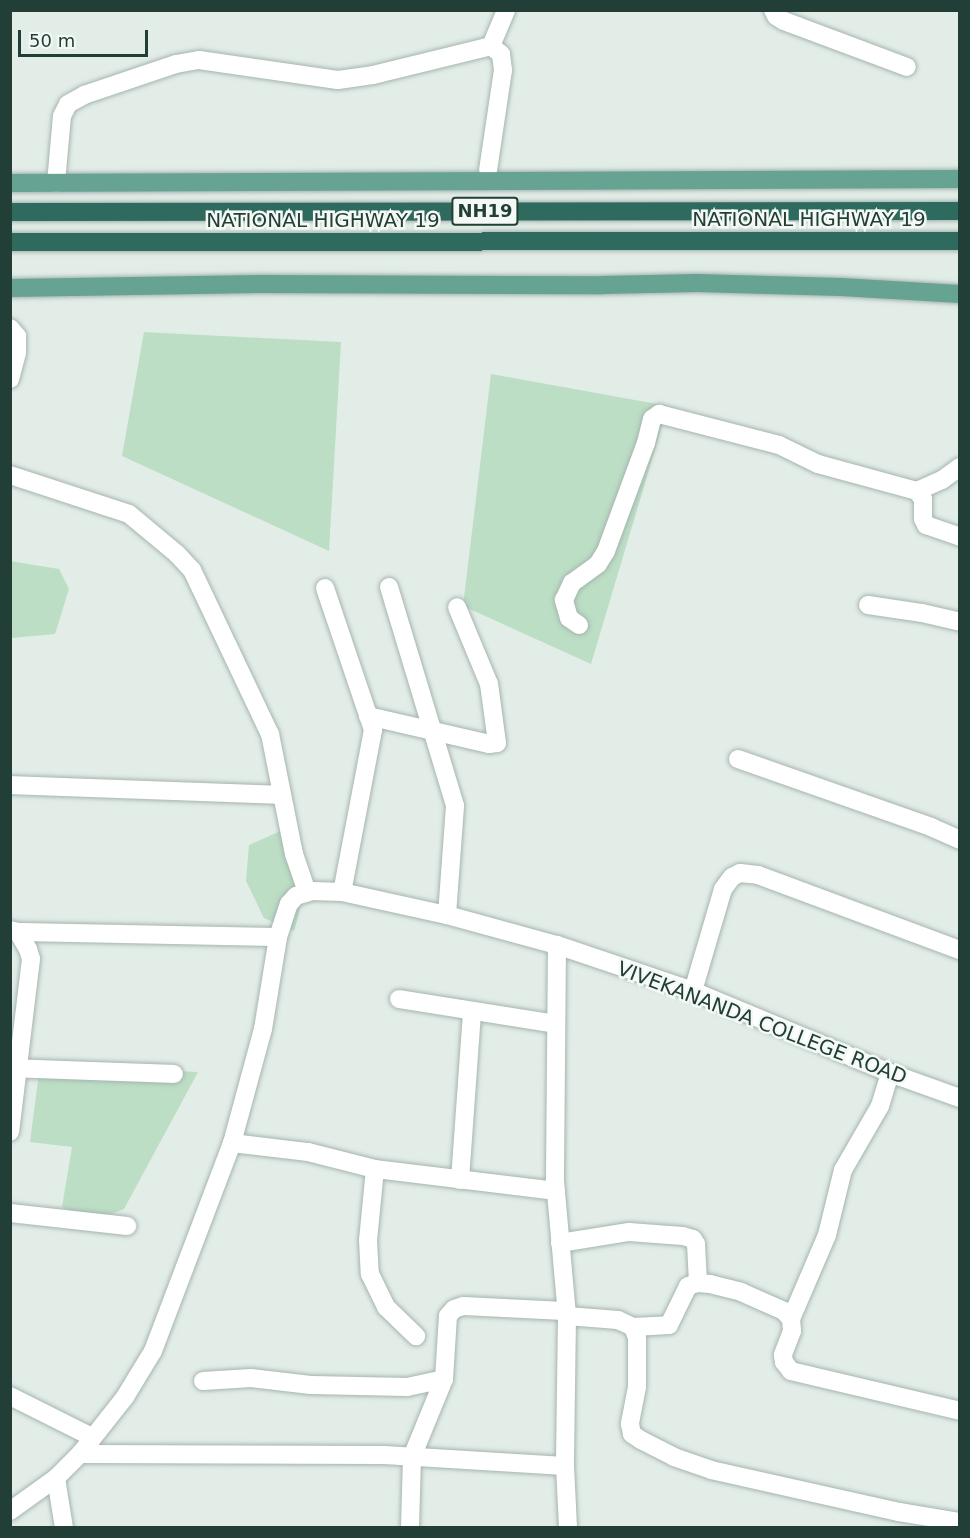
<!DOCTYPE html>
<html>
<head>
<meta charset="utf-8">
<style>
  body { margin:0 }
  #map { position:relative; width:970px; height:1538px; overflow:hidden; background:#e3ede8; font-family:"DejaVu Sans",sans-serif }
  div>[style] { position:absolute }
  .green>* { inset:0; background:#bcdec5 }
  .roads { filter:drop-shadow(0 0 2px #a5b5af) drop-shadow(0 0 2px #a5b5af) }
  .minor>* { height:18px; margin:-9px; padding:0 9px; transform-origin:9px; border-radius:9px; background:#fff }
  .major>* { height:18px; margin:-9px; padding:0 9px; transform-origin:9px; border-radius:9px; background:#67a393 }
  .highway>* { height:18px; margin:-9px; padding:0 9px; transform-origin:9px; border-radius:9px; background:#2e6b5e }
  span { translate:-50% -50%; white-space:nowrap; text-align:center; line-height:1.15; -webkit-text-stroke:5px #f4f9f6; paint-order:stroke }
  .shield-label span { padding:2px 4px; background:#f4f9f6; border:2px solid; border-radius:4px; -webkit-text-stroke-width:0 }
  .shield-label { font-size:18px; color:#223f37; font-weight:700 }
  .street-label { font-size:20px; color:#223f37 }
  .frame { position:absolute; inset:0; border:12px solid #223f37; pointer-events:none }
  .scale { position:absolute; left:18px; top:30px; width:130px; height:27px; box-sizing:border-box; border:3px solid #223f37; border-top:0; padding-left:8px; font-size:18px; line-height:21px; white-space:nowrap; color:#223f37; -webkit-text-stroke:4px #f4f9f6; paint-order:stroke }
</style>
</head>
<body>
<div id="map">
  <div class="green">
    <i style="clip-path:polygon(144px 332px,341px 342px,329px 551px,122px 456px)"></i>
    <i style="clip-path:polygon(491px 374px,668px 406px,591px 664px,463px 606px)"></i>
    <i style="clip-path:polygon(10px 561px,59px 569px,69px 589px,55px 634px,11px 638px)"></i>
    <i style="clip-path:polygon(292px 826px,304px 895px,294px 931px,264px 918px,246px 881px,249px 845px)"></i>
    <i style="clip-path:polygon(40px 1065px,198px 1072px,124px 1209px,94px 1221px,62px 1207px,72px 1147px,30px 1142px)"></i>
  </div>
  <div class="roads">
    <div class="minor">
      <i style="left:773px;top:10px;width:7px;rotate:63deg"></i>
      <i style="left:776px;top:16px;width:9px;rotate:32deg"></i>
      <i style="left:784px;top:21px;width:131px;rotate:20.5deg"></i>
      <i style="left:491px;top:46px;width:39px;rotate:-67deg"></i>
      <i style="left:56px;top:183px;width:67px;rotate:-84.9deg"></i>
      <i style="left:62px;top:116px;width:13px;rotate:-63deg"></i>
      <i style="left:68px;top:104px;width:18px;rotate:-29deg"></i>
      <i style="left:84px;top:95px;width:97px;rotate:-18.6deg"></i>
      <i style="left:176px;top:64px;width:23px;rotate:-10deg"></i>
      <i style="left:199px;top:60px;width:140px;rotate:8.2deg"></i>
      <i style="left:338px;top:80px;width:35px;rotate:-8deg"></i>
      <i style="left:373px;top:75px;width:122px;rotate:-13.8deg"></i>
      <i style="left:491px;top:46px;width:13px;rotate:39deg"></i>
      <i style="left:501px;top:54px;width:16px;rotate:83deg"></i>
      <i style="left:503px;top:70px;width:101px;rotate:98.5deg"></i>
      <i style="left:10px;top:328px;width:11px;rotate:49deg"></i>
      <i style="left:17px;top:336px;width:17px;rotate:90deg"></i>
      <i style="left:17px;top:353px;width:27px;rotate:105deg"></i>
      <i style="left:10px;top:475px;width:125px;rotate:18.1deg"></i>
      <i style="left:129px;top:514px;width:62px;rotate:39.8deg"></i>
      <i style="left:177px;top:554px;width:22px;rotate:47deg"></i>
      <i style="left:192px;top:570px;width:182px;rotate:64.6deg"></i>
      <i style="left:270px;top:734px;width:122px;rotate:78.7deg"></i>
      <i style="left:294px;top:854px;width:40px;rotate:71.1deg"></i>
      <i style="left:917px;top:491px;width:27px;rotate:-24deg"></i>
      <i style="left:942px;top:480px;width:22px;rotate:-36deg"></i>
      <i style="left:389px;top:587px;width:229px;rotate:73.2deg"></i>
      <i style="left:455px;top:806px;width:109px;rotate:94.2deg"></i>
      <i style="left:325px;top:588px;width:150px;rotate:71.3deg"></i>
      <i style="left:373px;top:730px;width:165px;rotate:100.8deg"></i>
      <i style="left:868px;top:605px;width:55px;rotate:8.4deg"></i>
      <i style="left:922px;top:613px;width:39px;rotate:13deg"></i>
      <i style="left:579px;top:625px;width:12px;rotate:-145deg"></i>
      <i style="left:569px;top:618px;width:19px;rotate:-106deg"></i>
      <i style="left:564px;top:600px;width:19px;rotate:-65deg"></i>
      <i style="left:572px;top:583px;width:32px;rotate:-36deg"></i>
      <i style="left:598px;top:564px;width:15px;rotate:-58deg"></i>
      <i style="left:606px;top:551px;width:115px;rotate:-69.7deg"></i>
      <i style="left:646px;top:443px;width:25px;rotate:-76deg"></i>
      <i style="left:652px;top:419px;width:9px;rotate:-36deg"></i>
      <i style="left:659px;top:414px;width:124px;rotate:14.5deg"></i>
      <i style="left:779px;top:445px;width:43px;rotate:26deg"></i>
      <i style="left:818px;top:464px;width:103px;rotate:15.3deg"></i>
      <i style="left:917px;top:491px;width:10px;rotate:53deg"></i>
      <i style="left:923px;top:499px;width:20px;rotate:90deg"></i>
      <i style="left:923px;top:519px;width:7px;rotate:63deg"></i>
      <i style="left:926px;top:525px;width:36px;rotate:19deg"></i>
      <i style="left:368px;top:716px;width:124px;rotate:13deg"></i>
      <i style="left:489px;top:744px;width:8px;rotate:-7deg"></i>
      <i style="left:497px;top:743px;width:60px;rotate:-97.7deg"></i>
      <i style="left:489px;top:684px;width:83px;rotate:-112.6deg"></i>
      <i style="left:738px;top:759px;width:205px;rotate:19.4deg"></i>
      <i style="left:931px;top:827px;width:32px;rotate:24deg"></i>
      <i style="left:10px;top:785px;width:272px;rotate:2.1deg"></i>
      <i style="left:10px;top:930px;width:8px;rotate:14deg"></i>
      <i style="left:18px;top:932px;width:20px;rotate:60deg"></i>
      <i style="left:28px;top:949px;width:10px;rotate:73deg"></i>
      <i style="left:31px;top:959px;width:174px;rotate:96.9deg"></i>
      <i style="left:18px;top:932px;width:260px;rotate:1.1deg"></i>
      <i style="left:557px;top:945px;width:236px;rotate:90.5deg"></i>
      <i style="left:555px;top:1181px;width:136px;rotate:84.9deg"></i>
      <i style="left:567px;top:1316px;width:150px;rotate:90.8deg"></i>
      <i style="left:565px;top:1466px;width:62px;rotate:87.2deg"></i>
      <i style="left:693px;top:991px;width:106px;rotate:-73.6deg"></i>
      <i style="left:723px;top:889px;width:15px;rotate:-53deg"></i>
      <i style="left:732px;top:877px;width:9px;rotate:-27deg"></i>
      <i style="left:740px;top:873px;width:18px;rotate:6deg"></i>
      <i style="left:758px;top:875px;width:215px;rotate:20.4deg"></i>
      <i style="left:399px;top:999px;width:159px;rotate:9deg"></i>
      <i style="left:10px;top:1068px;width:164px;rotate:2.1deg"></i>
      <i style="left:232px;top:1143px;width:77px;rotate:6.8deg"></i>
      <i style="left:308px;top:1152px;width:69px;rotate:14.2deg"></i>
      <i style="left:375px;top:1169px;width:71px;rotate:95.6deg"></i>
      <i style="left:368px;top:1240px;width:34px;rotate:87deg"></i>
      <i style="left:370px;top:1274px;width:37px;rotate:64deg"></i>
      <i style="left:386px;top:1307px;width:42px;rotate:44deg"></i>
      <i style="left:375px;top:1169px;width:182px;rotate:6.9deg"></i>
      <i style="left:460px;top:1180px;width:169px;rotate:-85.9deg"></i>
      <i style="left:10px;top:1213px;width:118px;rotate:6.3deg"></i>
      <i style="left:560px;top:1243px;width:70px;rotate:-9.1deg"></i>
      <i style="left:629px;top:1232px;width:54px;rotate:4.2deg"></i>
      <i style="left:683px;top:1236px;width:10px;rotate:17deg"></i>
      <i style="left:693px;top:1239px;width:6px;rotate:59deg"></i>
      <i style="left:696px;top:1244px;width:39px;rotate:87deg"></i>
      <i style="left:567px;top:1316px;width:51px;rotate:4.5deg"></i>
      <i style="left:618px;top:1320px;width:17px;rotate:25deg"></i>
      <i style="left:633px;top:1327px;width:12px;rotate:70deg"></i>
      <i style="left:637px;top:1338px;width:49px;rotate:90deg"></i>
      <i style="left:637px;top:1387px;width:38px;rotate:101deg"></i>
      <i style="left:630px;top:1424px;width:10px;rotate:79deg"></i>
      <i style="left:632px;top:1434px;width:11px;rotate:34deg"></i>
      <i style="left:641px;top:1440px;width:37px;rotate:27deg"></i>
      <i style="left:674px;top:1457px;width:39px;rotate:19deg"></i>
      <i style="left:711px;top:1470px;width:193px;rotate:12.6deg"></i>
      <i style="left:899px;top:1512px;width:62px;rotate:9.3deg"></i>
      <i style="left:791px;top:1319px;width:91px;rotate:-66.8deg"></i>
      <i style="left:827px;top:1235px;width:67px;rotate:-76.2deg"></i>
      <i style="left:843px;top:1170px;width:74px;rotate:-60deg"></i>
      <i style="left:880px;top:1106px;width:34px;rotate:-73deg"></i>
      <i style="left:633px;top:1327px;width:36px;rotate:-3deg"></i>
      <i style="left:669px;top:1325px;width:43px;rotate:-64deg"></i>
      <i style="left:688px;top:1286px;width:10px;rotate:-17deg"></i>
      <i style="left:698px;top:1283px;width:12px;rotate:5deg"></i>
      <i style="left:710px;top:1284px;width:32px;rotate:14deg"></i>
      <i style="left:741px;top:1292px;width:47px;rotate:23.8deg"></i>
      <i style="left:784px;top:1311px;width:11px;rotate:49deg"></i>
      <i style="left:791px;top:1319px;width:12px;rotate:85deg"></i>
      <i style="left:792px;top:1331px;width:26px;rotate:111deg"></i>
      <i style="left:783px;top:1355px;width:7px;rotate:82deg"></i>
      <i style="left:784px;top:1362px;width:11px;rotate:52deg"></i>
      <i style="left:791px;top:1371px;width:174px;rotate:13.3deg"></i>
      <i style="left:203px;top:1381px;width:48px;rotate:-3.6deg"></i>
      <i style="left:251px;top:1378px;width:60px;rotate:6.7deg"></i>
      <i style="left:311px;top:1385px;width:96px;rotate:1.2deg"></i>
      <i style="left:407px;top:1387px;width:38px;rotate:-12deg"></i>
      <i style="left:10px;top:1396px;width:92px;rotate:26.6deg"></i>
      <i style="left:80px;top:1454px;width:304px;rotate:0.2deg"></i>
      <i style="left:384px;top:1455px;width:181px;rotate:3.5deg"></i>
      <i style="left:56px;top:1478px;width:51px;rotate:80.9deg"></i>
      <i style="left:10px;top:1511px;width:57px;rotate:-35.7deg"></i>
      <i style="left:56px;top:1478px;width:34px;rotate:-45deg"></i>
      <i style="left:80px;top:1454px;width:73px;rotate:-51.7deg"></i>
      <i style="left:125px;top:1397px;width:54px;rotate:-58.7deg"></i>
      <i style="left:153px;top:1351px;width:222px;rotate:-69.2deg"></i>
      <i style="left:232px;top:1143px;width:118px;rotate:-74.8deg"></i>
      <i style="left:263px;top:1029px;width:93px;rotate:-80.7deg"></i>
      <i style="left:278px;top:937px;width:35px;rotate:-72deg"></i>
      <i style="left:289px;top:904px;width:11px;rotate:-49deg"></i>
      <i style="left:296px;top:896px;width:17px;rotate:-17deg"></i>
      <i style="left:312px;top:891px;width:30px;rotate:2deg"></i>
      <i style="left:342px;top:892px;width:107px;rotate:12.4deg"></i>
      <i style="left:447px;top:915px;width:114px;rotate:15.3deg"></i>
      <i style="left:557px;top:945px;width:144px;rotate:18.7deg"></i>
      <i style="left:693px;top:991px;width:213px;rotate:22.6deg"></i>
      <i style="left:890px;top:1073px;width:74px;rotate:19.7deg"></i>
      <i style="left:410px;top:1528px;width:71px;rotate:-88.4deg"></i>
      <i style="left:412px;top:1457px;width:84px;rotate:-67.7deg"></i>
      <i style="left:444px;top:1379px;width:63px;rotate:-86.4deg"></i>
      <i style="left:448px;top:1316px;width:9px;rotate:-49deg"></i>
      <i style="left:454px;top:1309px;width:9px;rotate:-18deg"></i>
      <i style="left:463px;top:1306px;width:102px;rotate:2.8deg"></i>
    </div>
    <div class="major">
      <i style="left:10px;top:183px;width:950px;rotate:-0.24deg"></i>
      <i style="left:10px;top:288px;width:249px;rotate:-0.9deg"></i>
      <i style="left:259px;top:284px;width:343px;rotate:0.2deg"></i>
      <i style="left:602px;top:285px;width:95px;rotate:-1.2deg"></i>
      <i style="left:697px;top:283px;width:144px;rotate:1.6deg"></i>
      <i style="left:841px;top:287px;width:119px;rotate:3.4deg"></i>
    </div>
    <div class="highway">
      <i style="left:10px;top:212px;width:950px;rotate:-0.06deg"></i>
      <i style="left:10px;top:242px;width:950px;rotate:-0.06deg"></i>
    </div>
  </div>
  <div class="shield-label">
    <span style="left:485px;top:211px">NH19</span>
  </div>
  <div class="street-label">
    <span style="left:809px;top:219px">NATIONAL HIGHWAY 19</span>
    <span style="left:323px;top:220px">NATIONAL HIGHWAY 19</span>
    <span style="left:762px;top:1023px;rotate:21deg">VIVEKANANDA COLLEGE ROAD</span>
  </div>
  <div class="frame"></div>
  <div class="scale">50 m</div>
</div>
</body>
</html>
